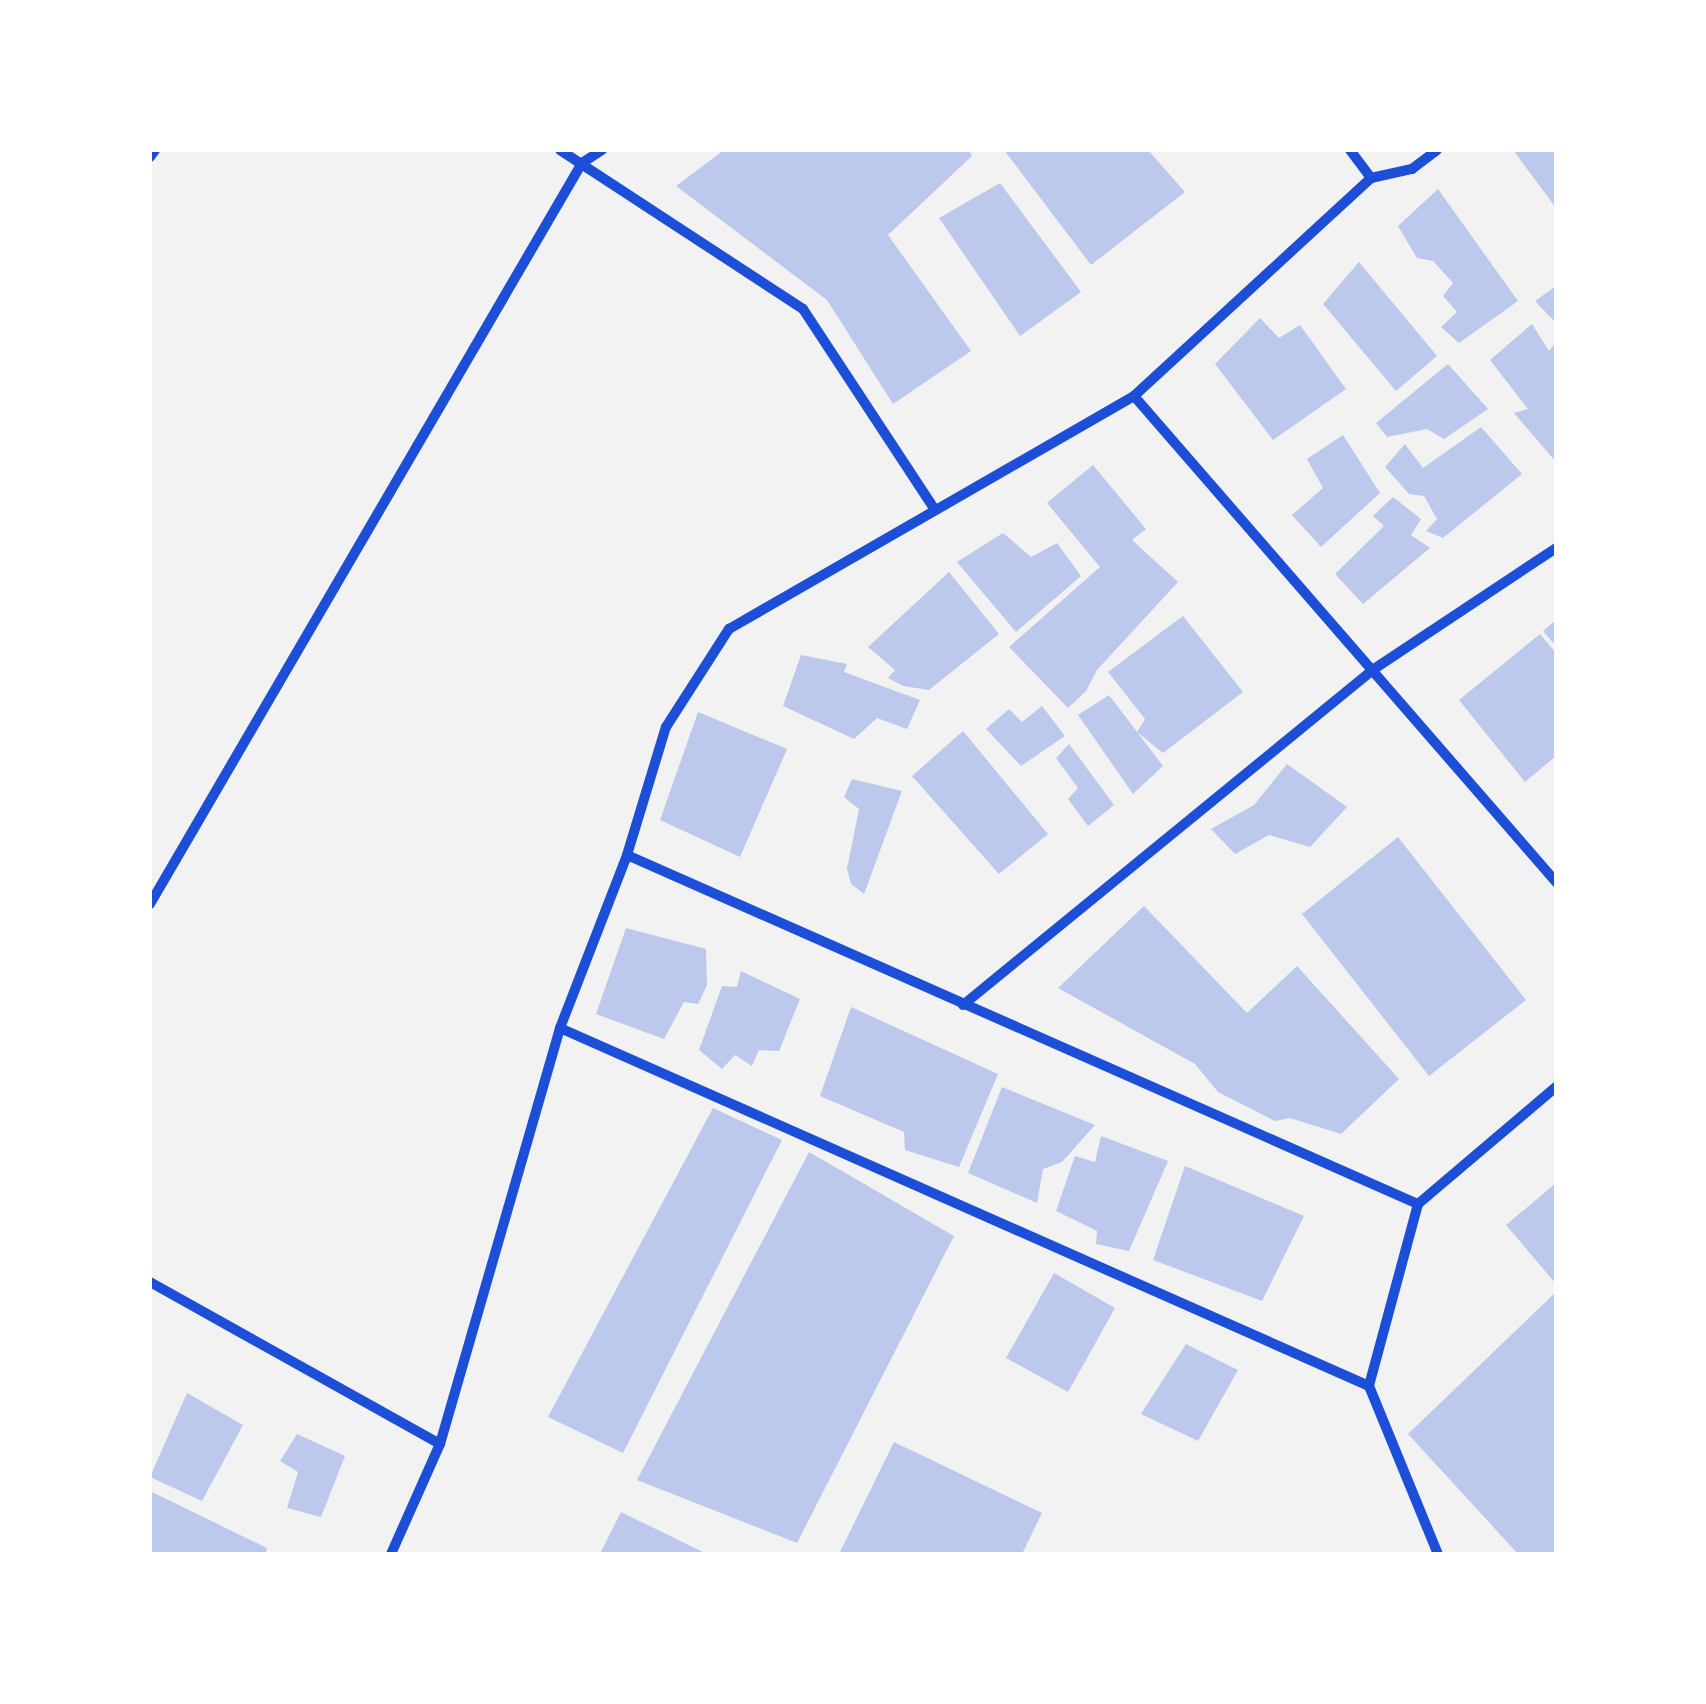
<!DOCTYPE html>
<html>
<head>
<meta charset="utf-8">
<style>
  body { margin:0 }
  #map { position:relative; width:1706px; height:1704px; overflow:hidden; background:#f2f2f2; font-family:"Asap Condensed",sans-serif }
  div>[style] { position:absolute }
  .building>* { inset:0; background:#bdc9ec }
  .minor>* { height:10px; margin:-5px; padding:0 5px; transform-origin:5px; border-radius:5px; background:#1d4ed8 }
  span { translate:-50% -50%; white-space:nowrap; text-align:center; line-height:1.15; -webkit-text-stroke:10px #fff; paint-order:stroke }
  .frame { position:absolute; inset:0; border:152px solid #fff; pointer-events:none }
</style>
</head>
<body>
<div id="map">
  <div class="building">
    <i style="clip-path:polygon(724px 150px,969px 150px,972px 156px,888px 235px,971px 351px,893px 404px,827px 300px,676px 186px)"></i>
    <i style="clip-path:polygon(1004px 150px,1148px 150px,1185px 192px,1091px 265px)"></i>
    <i style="clip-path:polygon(1513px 150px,1556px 150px,1556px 208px)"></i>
    <i style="clip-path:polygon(1000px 183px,1081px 292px,1020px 336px,939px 218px)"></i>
    <i style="clip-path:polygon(1438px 189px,1518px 301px,1459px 343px,1441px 327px,1457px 312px,1443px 296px,1453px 283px,1433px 261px,1417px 258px,1398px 226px)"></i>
    <i style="clip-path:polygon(1359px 262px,1437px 356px,1396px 391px,1323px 304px)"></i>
    <i style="clip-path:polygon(1556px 286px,1556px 323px,1535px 301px)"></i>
    <i style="clip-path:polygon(1260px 318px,1279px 338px,1300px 325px,1346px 389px,1273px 440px,1215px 364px)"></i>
    <i style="clip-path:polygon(1532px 324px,1549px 351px,1556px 342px,1556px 462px,1514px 413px,1528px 409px,1490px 360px)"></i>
    <i style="clip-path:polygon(1448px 364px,1488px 409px,1444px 439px,1427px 429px,1387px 437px,1376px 423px)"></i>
    <i style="clip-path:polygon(1481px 427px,1522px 474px,1443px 538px,1426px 531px,1437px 519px,1424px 496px,1409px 494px,1385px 467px,1405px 444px,1423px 468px)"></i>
    <i style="clip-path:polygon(1343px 435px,1380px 493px,1321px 547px,1292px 515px,1323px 488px,1307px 459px)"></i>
    <i style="clip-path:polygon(1093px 465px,1146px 529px,1132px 540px,1178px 582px,1097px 670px,1086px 691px,1068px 708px,1009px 647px,1100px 567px,1047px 503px)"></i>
    <i style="clip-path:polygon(1393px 497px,1421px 519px,1411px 535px,1430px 548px,1363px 604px,1335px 574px,1384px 526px,1373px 516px)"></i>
    <i style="clip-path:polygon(1003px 533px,1031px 557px,1057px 543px,1081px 576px,1016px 632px,957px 562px)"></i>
    <i style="clip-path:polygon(949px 572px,999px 634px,929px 690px,903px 686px,888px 678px,895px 670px,868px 647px)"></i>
    <i style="clip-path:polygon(1183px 616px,1243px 692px,1163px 753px,1137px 732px,1145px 719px,1108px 672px)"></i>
    <i style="clip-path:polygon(1556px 620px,1556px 646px,1543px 631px)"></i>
    <i style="clip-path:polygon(1540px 634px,1556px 653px,1556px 756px,1525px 782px,1459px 700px)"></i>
    <i style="clip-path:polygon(801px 655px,847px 664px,844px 672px,920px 700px,907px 729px,877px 718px,854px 739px,783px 706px)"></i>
    <i style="clip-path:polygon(1109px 695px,1163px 766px,1133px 794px,1078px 715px)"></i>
    <i style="clip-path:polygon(1042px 706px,1065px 736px,1021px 766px,986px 729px,1009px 709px,1022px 722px)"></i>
    <i style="clip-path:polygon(698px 712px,787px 749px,740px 857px,660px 820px)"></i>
    <i style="clip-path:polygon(963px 731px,1048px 834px,999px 874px,912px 776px)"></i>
    <i style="clip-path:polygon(1069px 744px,1114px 805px,1088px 826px,1068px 799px,1078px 788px,1056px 758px)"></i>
    <i style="clip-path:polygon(1287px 764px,1347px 807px,1310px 847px,1269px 835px,1235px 854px,1211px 829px,1254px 805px)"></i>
    <i style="clip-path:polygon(852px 779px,902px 791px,864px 894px,851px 884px,847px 869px,859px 809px,844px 797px)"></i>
    <i style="clip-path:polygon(1398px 837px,1526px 1000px,1429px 1076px,1302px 914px)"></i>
    <i style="clip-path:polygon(1144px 906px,1247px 1013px,1297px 966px,1399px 1079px,1341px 1134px,1290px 1118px,1275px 1121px,1218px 1092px,1195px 1064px,1058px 988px)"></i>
    <i style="clip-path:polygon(626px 928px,706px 949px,707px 985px,698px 1004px,684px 1002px,664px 1039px,596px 1014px)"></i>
    <i style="clip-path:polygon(741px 971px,800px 999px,779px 1051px,759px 1050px,752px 1066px,735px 1055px,722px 1069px,699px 1050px,722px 986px,737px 987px)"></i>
    <i style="clip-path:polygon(851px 1007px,998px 1074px,959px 1167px,905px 1150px,904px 1132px,820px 1096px)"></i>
    <i style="clip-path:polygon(1002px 1087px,1095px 1125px,1062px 1162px,1043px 1169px,1037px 1203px,968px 1173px)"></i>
    <i style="clip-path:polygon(713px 1108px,782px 1140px,623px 1453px,548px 1417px)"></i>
    <i style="clip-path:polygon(1101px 1136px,1168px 1161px,1129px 1251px,1096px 1244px,1097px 1231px,1056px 1211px,1075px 1156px,1095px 1162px)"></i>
    <i style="clip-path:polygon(809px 1152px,954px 1236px,797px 1543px,637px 1480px)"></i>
    <i style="clip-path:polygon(1185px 1166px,1304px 1216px,1262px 1301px,1153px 1260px)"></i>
    <i style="clip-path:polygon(1556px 1183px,1556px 1284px,1506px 1225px)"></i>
    <i style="clip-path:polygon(1054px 1273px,1115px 1308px,1068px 1392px,1006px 1358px)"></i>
    <i style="clip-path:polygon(1556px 1292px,1556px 1554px,1518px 1554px,1408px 1434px)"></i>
    <i style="clip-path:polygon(1186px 1344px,1238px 1370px,1198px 1441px,1141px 1414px)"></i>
    <i style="clip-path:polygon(187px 1393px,243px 1425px,202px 1501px,150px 1477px)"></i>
    <i style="clip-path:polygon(297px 1434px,345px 1456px,321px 1517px,287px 1508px,298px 1472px,280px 1461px)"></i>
    <i style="clip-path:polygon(894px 1442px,1042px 1513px,1022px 1554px,839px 1554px)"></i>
    <i style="clip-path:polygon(150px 1491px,267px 1548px,266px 1554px,150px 1554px)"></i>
    <i style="clip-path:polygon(621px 1512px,707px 1554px,600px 1554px)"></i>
  </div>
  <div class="minor">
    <i style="left:560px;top:150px;width:290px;rotate:33.2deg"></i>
    <i style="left:803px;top:309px;width:240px;rotate:56.7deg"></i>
    <i style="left:1350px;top:150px;width:35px;rotate:53deg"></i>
    <i style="left:150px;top:157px;width:9px;rotate:-54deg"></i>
    <i style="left:1134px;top:396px;width:644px;rotate:49.03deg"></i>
    <i style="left:627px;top:855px;width:865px;rotate:23.81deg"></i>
    <i style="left:150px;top:904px;width:858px;rotate:-59.76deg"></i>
    <i style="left:582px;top:163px;width:24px;rotate:-33deg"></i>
    <i style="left:963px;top:1005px;width:531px;rotate:-39.27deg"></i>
    <i style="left:1374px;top:669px;width:219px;rotate:-33.6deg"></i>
    <i style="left:560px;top:1028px;width:885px;rotate:23.87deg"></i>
    <i style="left:1418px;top:1204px;width:188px;rotate:105.1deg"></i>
    <i style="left:1369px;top:1386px;width:182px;rotate:67.7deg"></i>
    <i style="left:1418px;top:1204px;width:181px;rotate:-40.3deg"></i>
    <i style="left:150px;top:1282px;width:332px;rotate:29.2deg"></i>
    <i style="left:391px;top:1554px;width:120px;rotate:-66deg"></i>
    <i style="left:440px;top:1444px;width:433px;rotate:-73.9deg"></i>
    <i style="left:560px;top:1028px;width:186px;rotate:-68.8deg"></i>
    <i style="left:627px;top:855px;width:134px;rotate:-73.1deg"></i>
    <i style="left:666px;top:727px;width:117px;rotate:-57.3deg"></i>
    <i style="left:729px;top:629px;width:467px;rotate:-29.9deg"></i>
    <i style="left:1134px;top:396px;width:322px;rotate:-42.6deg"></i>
    <i style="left:1371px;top:178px;width:42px;rotate:-12.4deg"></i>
    <i style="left:1412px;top:169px;width:31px;rotate:-37deg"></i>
  </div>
  <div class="frame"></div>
</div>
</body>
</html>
